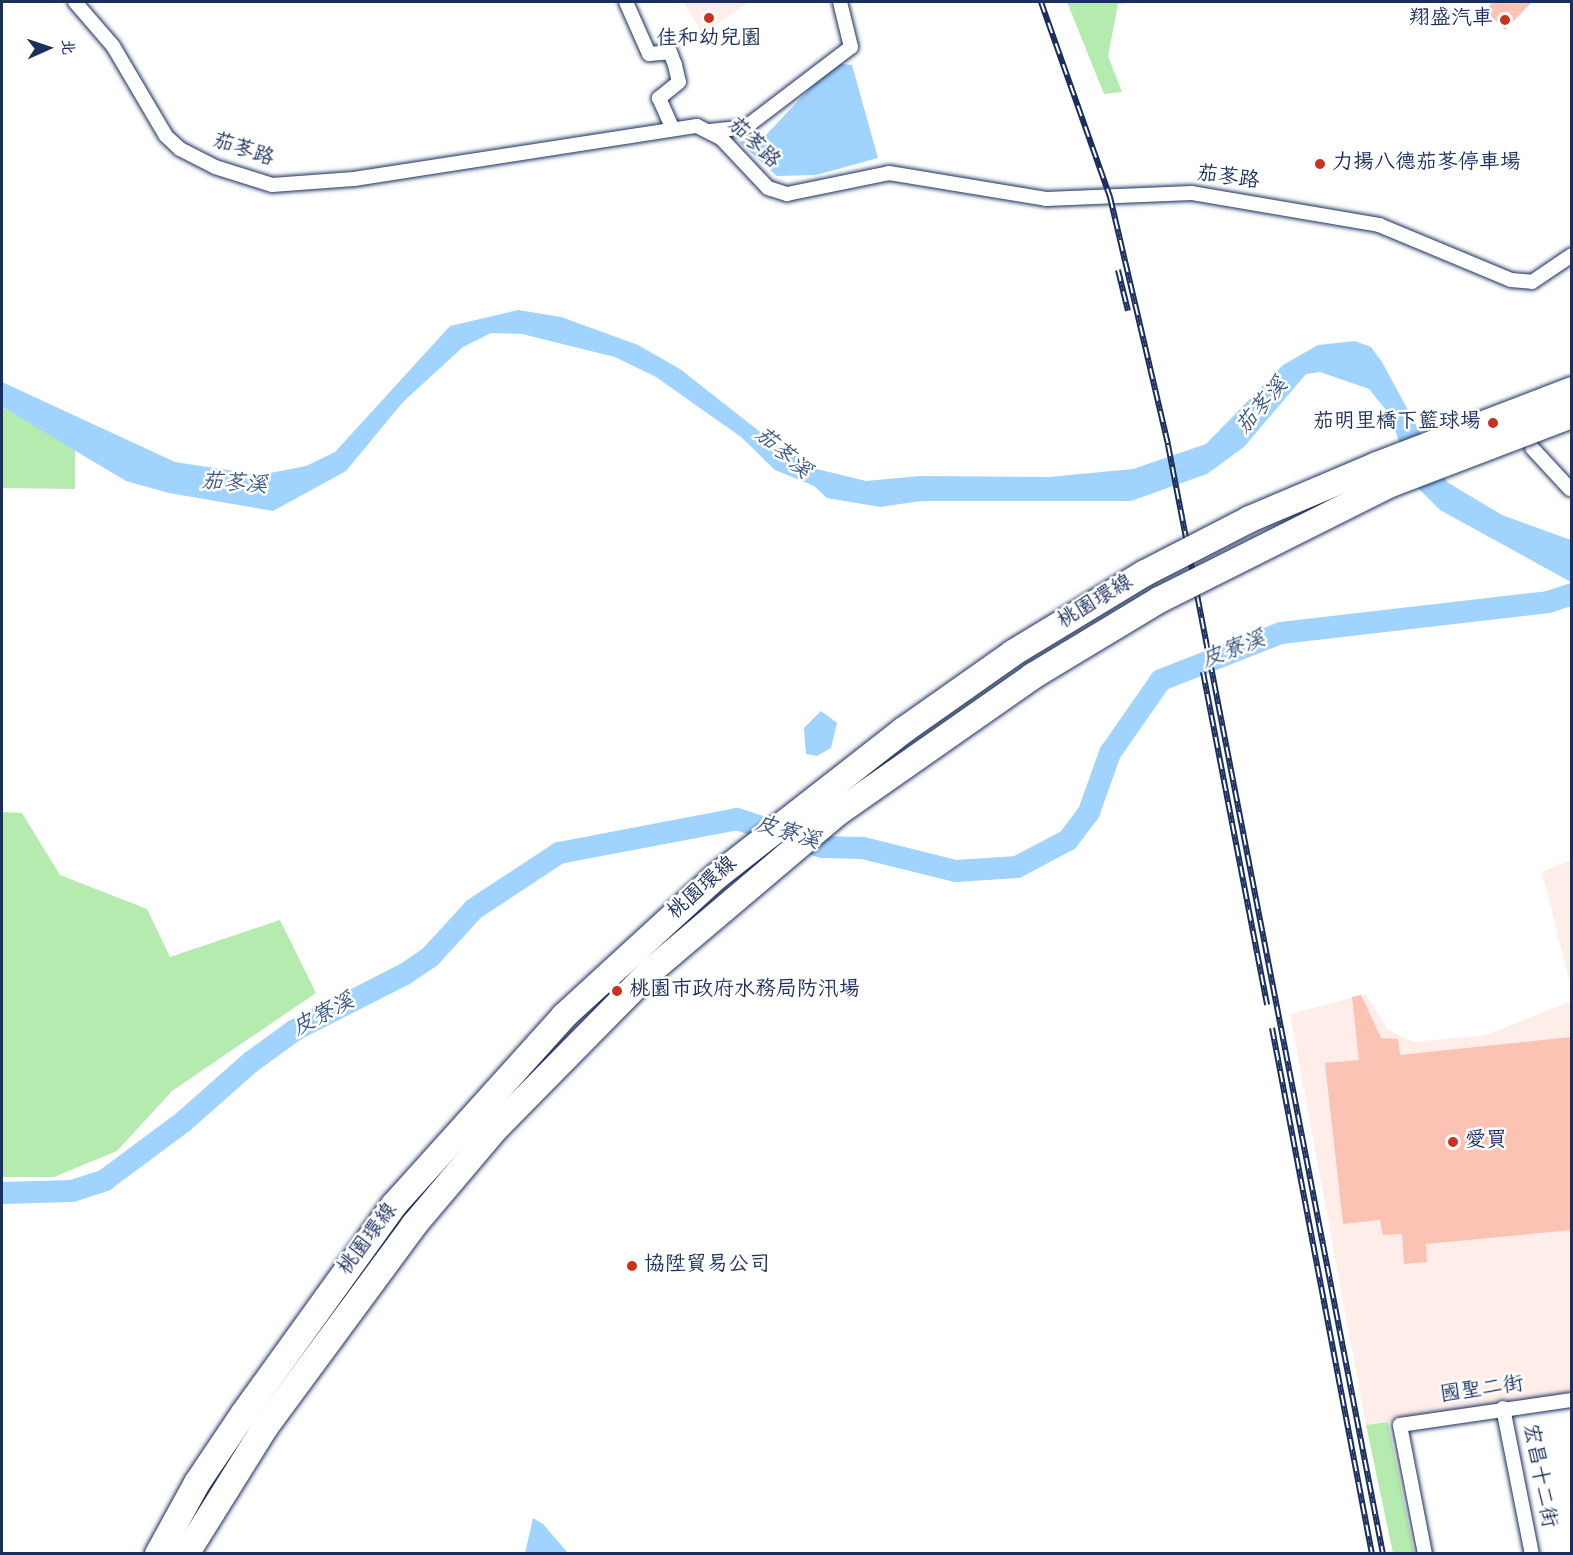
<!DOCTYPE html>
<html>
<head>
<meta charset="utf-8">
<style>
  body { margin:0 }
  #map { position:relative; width:1573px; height:1555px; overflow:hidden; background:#fff; font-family:Dekko,"LXGW WenKai TC",sans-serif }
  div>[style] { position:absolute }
  .built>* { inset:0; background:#feede8 }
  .green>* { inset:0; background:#b5ebae }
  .water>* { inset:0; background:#a0d4fe }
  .river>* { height:22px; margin:-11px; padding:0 11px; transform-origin:11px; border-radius:11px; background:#a0d4fe }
  .building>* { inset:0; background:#fcc2b3 }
  .roads { filter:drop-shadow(0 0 2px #1b2f5e) drop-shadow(0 0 2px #1b2f5e) }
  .street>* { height:14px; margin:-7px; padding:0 7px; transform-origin:7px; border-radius:7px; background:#fff }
  .rail>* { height:6px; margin-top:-3px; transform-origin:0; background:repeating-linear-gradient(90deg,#fff 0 11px,#1b2f5e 0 22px); box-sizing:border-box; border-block:2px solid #1b2f5e }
  .bridges { filter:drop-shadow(0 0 2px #1b2f5e) drop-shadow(0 0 2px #1b2f5e) }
  .highway-bridge>* { height:26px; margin:-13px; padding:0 13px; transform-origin:13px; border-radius:13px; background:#fff }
  .dots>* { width:16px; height:16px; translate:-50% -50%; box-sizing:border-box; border:3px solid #fff; border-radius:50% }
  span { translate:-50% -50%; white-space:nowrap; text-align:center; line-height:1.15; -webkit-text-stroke:5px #fff; paint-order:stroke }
  .poi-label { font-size:21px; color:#1b2f5e }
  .right { translate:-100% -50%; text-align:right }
  .left { translate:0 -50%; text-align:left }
  .street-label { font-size:21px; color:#1b2f5e }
  .water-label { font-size:22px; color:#3c5886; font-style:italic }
  .frame { position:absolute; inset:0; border:3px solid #1b2f5e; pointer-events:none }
  .north { position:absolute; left:18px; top:18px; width:60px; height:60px; -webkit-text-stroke:4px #fff; paint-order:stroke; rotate:87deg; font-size:16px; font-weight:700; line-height:24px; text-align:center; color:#1b2f5e }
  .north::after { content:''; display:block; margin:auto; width:21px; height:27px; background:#1b2f5e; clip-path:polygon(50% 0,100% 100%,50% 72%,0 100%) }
</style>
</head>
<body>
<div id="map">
  <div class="built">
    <i style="clip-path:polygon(683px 2px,749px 2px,703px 34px)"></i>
    <i style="clip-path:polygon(1571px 860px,1571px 987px,1542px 872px)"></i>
    <i style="clip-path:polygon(1366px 994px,1387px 1029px,1413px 1042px,1487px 1035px,1571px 1001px,1571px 1396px,1366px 1425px,1290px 1014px)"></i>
  </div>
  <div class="green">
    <i style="clip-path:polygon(1067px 2px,1136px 2px,1118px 4px,1108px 56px,1122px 92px,1104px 94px)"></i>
    <i style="clip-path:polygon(2px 407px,75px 450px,75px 489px,2px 488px)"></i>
    <i style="clip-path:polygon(2px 812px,22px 813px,60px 875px,147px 909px,170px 957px,280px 920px,316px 993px,172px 1091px,117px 1151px,54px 1177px,2px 1177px)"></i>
    <i style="clip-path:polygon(1388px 1422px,1414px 1553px,1393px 1553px,1366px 1425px)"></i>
  </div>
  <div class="water">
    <i style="clip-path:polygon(834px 63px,852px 65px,878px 158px,816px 175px,777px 176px,739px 142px,765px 136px)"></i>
    <i style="clip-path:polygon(518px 310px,561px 317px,638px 345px,680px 369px,769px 439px,817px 469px,866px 481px,920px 476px,1049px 477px,1133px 469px,1206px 444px,1283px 365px,1318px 345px,1355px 341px,1371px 347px,1382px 362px,1447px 482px,1502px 515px,1571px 540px,1571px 582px,1440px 510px,1413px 483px,1390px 415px,1369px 389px,1320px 372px,1306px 374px,1244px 447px,1207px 474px,1131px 501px,921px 501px,880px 507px,827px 498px,814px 486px,775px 470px,741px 437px,656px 377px,615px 357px,522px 334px,491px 333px,463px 347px,403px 402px,346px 471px,273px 511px,169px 493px,126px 481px,2px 407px,2px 382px,175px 462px,260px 475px,306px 466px,335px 452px,450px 326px)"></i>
    <i style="clip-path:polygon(821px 711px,837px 723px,831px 748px,817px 756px,806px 754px,804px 728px)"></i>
    <i style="clip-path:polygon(533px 1518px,543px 1524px,568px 1553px,525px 1553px)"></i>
  </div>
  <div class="river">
    <i style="left:2px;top:1193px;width:70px;rotate:-1.6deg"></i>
    <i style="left:72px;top:1191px;width:35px;rotate:-18deg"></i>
    <i style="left:105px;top:1180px;width:97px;rotate:-36.6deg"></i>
    <i style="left:183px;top:1122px;width:91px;rotate:-41.4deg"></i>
    <i style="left:251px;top:1062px;width:54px;rotate:-36deg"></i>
    <i style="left:295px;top:1030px;width:123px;rotate:-27deg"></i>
    <i style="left:405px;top:974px;width:30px;rotate:-34deg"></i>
    <i style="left:430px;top:957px;width:65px;rotate:-47.5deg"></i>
    <i style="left:474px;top:909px;width:102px;rotate:-33.4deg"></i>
    <i style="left:559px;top:853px;width:181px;rotate:-10.8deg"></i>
    <i style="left:737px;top:819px;width:89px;rotate:18.2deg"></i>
    <i style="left:822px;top:847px;width:41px;rotate:1.4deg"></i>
    <i style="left:863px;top:848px;width:96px;rotate:13.9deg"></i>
    <i style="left:956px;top:871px;width:61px;rotate:-3.8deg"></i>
    <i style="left:1017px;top:867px;width:58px;rotate:-27.9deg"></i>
    <i style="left:1068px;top:840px;width:35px;rotate:-53deg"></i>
    <i style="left:1089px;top:812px;width:63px;rotate:-70.4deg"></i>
    <i style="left:1110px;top:753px;width:89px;rotate:-55.1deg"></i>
    <i style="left:1161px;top:680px;width:129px;rotate:-21.4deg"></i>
    <i style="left:1281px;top:633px;width:269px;rotate:-6.6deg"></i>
    <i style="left:1548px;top:602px;width:25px;rotate:-18deg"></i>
  </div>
  <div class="building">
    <i style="clip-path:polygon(1493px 2px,1532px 2px,1505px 30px,1485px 10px)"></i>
    <i style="clip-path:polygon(1361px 995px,1381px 1038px,1398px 1039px,1400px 1055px,1572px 1037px,1572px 1230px,1426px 1244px,1427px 1262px,1404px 1264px,1402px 1234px,1383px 1235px,1380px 1220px,1343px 1224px,1325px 1063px,1359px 1060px,1352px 997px)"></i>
  </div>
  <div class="roads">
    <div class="street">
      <i style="left:75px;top:2px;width:58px;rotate:49.2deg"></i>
      <i style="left:113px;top:46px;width:104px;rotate:59.5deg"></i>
      <i style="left:166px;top:136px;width:19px;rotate:43deg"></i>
      <i style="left:180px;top:149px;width:39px;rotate:27deg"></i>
      <i style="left:215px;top:167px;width:60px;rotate:17.5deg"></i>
      <i style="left:272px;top:185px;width:82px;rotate:-4.2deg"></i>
      <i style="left:354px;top:179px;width:347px;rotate:-8.8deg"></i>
      <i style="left:697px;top:126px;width:27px;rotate:27deg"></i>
      <i style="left:721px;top:138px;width:69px;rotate:46.8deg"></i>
      <i style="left:768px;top:188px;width:20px;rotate:18deg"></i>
      <i style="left:787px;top:194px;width:104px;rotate:-11.6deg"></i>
      <i style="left:889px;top:173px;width:159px;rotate:9.4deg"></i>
      <i style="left:1046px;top:199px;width:146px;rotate:-2.4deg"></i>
      <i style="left:1192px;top:193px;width:190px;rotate:9.7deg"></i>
      <i style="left:1379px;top:225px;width:143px;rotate:22.6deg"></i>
      <i style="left:1511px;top:280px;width:21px;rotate:5deg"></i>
      <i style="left:1532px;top:282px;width:48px;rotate:-34deg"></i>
      <i style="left:626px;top:2px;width:57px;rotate:66.1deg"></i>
      <i style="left:649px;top:54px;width:21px;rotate:-5deg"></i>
      <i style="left:670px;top:52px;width:14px;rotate:69deg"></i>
      <i style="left:675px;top:65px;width:17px;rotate:77deg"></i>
      <i style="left:679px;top:82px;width:26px;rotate:141deg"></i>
      <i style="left:659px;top:98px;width:32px;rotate:66deg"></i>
      <i style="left:710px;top:131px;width:36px;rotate:-6deg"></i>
      <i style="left:746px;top:127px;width:132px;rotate:-37.3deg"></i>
      <i style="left:851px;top:47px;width:46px;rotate:-103.7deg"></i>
      <i style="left:1532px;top:448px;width:56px;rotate:47.2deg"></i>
      <i style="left:1503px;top:1408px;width:149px;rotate:78.8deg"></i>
      <i style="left:1425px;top:1554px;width:131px;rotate:-101deg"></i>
      <i style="left:1400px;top:1425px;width:174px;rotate:-8.3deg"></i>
    </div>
  </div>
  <div class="rail">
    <i style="left:1041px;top:2px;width:207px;rotate:70.5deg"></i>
    <i style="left:1110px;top:197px;width:255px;rotate:76.8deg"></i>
    <i style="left:1168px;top:445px;width:1130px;rotate:79.03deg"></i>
    <i style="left:1118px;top:270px;width:42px;rotate:76.3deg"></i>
    <i style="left:1203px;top:672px;width:339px;rotate:79.1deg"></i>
    <i style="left:1272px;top:1028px;width:535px;rotate:79.24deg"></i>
  </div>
  <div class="bridges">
    <div class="highway-bridge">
      <i style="left:158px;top:1554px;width:81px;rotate:-61.2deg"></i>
      <i style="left:197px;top:1483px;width:84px;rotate:-56.1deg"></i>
      <i style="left:244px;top:1413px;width:256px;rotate:-54.2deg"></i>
      <i style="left:394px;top:1205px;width:254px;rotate:-48deg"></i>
      <i style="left:564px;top:1016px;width:207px;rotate:-42.5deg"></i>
      <i style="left:717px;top:876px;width:237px;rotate:-38deg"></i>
      <i style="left:904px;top:730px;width:133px;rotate:-35.2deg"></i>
      <i style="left:1013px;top:653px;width:154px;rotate:-31.2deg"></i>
      <i style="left:1145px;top:573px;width:118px;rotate:-27.2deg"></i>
      <i style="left:1250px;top:519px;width:138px;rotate:-23deg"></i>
      <i style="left:1377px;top:465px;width:209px;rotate:-21deg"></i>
      <i style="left:186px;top:1554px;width:151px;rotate:-58deg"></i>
      <i style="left:266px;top:1426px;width:250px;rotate:-53.6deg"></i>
      <i style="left:414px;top:1225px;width:127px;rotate:-49.8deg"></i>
      <i style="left:496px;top:1128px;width:222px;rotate:-45.4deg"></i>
      <i style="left:652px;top:970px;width:241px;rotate:-40.3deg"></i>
      <i style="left:836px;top:814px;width:241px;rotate:-35deg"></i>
      <i style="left:1033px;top:676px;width:147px;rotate:-31.1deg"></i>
      <i style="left:1159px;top:600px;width:259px;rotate:-26.6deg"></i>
      <i style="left:1391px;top:484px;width:194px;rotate:-20.9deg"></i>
    </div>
  </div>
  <div class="dots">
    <i style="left:709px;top:18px;background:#c8321e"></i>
    <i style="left:1505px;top:20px;background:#c8321e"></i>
    <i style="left:1320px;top:164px;background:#c8321e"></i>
    <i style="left:1493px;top:423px;background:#c8321e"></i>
    <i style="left:617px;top:991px;background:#c8321e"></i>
    <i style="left:1453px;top:1142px;background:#c8321e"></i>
    <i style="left:632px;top:1266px;background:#c8321e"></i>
  </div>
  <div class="poi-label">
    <span class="right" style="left:1493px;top:20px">翔盛汽車</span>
    <span style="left:709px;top:40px">佳和幼兒園</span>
    <span class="left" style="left:1332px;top:164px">力揚八德茄苳停車場</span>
    <span class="right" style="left:1481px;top:423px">茄明里橋下籃球場</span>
    <span class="left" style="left:629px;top:991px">桃園市政府水務局防汛場</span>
    <span class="left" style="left:1465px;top:1142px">愛買</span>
    <span class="left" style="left:644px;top:1266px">協陞貿易公司</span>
  </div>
  <div class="street-label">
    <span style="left:753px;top:144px;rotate:44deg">茄苳路</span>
    <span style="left:243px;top:151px;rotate:19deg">茄苳路</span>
    <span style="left:1228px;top:179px;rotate:8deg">茄苳路</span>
    <span style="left:1096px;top:603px;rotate:-31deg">桃園環線</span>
    <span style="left:703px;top:889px;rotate:-41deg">桃園環線</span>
    <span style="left:369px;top:1240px;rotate:-53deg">桃園環線</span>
    <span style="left:1482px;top:1391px;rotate:-8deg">國聖二街</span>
    <span style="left:1538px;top:1476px;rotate:79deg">宏昌十二街</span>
  </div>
  <div class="water-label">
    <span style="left:1263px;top:407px;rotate:-49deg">茄苳溪</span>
    <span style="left:782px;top:454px;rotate:41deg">茄苳溪</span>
    <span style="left:234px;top:485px;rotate:4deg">茄苳溪</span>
    <span style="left:1234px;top:651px;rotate:-21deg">皮寮溪</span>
    <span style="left:787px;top:834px;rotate:17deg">皮寮溪</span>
    <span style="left:324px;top:1016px;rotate:-28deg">皮寮溪</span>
  </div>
  <div class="frame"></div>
  <div class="north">北</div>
</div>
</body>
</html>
